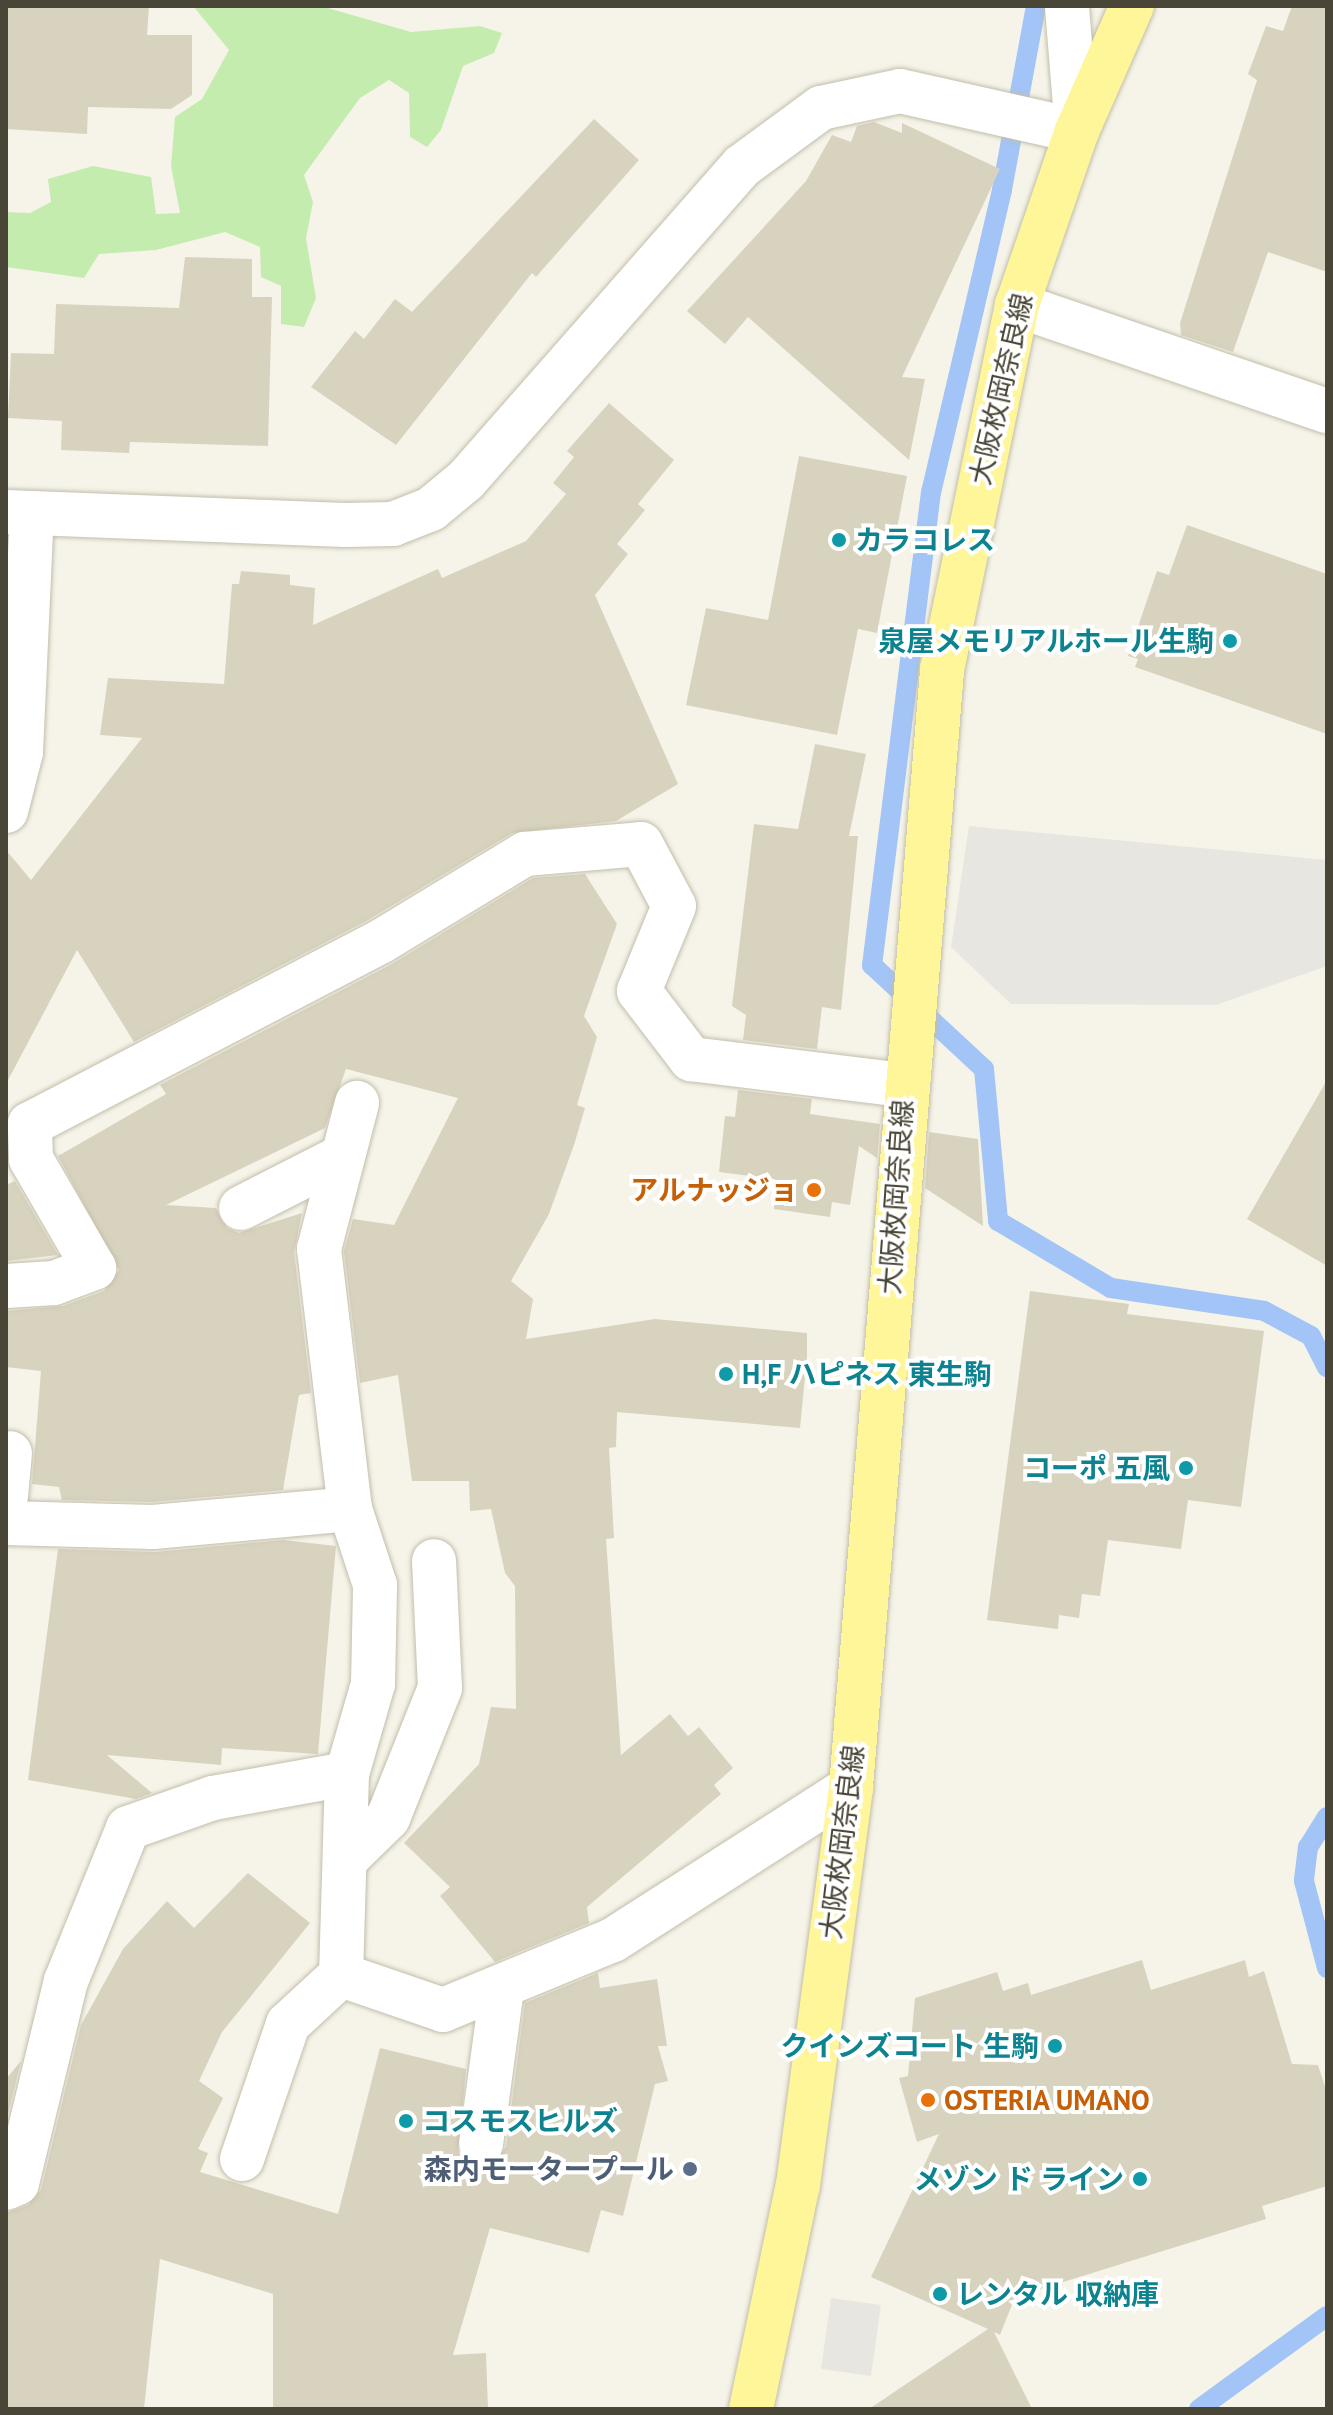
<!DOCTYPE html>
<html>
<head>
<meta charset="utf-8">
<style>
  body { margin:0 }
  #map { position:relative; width:1333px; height:2415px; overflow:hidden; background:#f6f4e9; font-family:"PT Sans","Noto Sans JP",sans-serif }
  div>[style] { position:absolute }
  .green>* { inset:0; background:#c5ecaf }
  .parking>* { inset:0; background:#e7e6e1 }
  .stream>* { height:20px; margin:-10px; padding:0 10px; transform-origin:10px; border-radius:10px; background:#a2c4f6 }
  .building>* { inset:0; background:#d8d3be }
  .roads { filter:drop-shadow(0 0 2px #c2beab) drop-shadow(0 0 2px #c2beab) }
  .minor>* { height:44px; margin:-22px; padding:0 22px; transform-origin:22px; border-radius:22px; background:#fff }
  .major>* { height:44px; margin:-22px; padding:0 22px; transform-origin:22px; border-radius:22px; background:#fff599 }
  .dots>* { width:22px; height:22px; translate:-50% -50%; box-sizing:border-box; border:4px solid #fff; border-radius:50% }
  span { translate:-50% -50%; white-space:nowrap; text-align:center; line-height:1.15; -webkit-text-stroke:8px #fff; paint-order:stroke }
  .street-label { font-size:28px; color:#4a4637 }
  .culture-label { font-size:28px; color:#0d838f; font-weight:700 }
  .left { translate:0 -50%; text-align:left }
  .right { translate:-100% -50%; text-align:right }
  .food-label { font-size:28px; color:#c56008; font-weight:700 }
  .service-label { font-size:28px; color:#4e5e75; font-weight:700 }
  .frame { position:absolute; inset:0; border:8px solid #4a4637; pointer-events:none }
</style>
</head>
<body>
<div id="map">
  <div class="green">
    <i style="clip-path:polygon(193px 6px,321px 6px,411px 32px,480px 26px,502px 33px,494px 53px,463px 66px,441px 130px,427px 147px,410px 137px,409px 93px,389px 80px,360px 98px,304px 175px,313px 202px,306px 238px,316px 298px,304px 327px,281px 324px,281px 286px,261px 277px,260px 247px,225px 232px,156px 250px,99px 254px,84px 278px,6px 267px,6px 212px,30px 213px,51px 202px,48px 179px,93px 166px,151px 177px,156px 214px,180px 213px,171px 166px,175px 117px,202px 99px,229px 50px)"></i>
  </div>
  <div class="parking">
    <i style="clip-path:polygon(969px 826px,1327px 860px,1327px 966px,1216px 1005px,1011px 1004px,951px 947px)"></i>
    <i style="clip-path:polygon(831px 2298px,881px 2305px,871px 2376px,821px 2369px)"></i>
  </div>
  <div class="stream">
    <i style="left:1036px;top:6px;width:187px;rotate:100.5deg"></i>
    <i style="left:1002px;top:190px;width:310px;rotate:103.2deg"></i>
    <i style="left:931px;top:492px;width:477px;rotate:97.1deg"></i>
    <i style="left:872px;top:965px;width:153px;rotate:42.9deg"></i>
    <i style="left:984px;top:1069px;width:153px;rotate:84.7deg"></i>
    <i style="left:998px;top:1221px;width:131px;rotate:30.7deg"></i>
    <i style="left:1111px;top:1288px;width:155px;rotate:8.5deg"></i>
    <i style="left:1264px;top:1311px;width:53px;rotate:28deg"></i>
    <i style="left:1311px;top:1336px;width:35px;rotate:63deg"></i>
    <i style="left:1327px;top:1817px;width:36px;rotate:122deg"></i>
    <i style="left:1308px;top:1847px;width:34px;rotate:97deg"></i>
    <i style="left:1304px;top:1881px;width:90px;rotate:75.2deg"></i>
    <i style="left:1199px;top:2409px;width:158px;rotate:-36deg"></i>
  </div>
  <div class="building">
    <i style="clip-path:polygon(6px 6px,149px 6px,147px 35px,192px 35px,192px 95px,171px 109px,88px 107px,87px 134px,6px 129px)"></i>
    <i style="clip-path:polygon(1292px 6px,1327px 6px,1327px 272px,1268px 252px,1233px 352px,1181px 335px,1180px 323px,1257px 80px,1248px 74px,1266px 26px,1283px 31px)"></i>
    <i style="clip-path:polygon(594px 119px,639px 160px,536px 277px,532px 273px,396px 445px,311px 387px,355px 331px,364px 339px,395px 299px,412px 312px)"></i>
    <i style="clip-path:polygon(874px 122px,902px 133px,902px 123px,1000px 169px,902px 377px,925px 379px,909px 460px,748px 317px,725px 344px,687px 311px,806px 181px,832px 135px,851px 142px,857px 126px)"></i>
    <i style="clip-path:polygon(185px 257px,252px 259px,252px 297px,272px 297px,268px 446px,130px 442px,129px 453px,61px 450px,62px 421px,8px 418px,11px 353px,54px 354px,56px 304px,179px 308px)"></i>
    <i style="clip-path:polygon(609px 403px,674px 460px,638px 504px,645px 510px,617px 544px,628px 554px,595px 595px,678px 784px,616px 821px,512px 833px,368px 920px,134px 1042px,77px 950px,6px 1084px,6px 850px,31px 880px,142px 738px,100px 735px,108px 678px,224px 684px,232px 584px,239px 584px,241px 571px,290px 575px,290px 585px,315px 588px,313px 625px,438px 569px,442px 578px,526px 541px,566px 494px,553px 483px,574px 457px,567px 451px)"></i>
    <i style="clip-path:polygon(799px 456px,907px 476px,877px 633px,858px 629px,837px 735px,686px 705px,706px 608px,768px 620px)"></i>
    <i style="clip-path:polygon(1187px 525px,1327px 574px,1327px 734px,1135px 667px,1138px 659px,1128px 656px,1157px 571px,1169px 575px)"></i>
    <i style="clip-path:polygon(815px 744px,866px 754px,849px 836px,858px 836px,841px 1010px,822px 1007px,817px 1049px,743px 1040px,746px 1015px,732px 1006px,754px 824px,798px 829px)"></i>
    <i style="clip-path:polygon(585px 874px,617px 924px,584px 1016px,597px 1037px,577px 1105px,585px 1108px,574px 1145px,549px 1214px,511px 1281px,533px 1299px,526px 1339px,655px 1319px,807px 1333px,807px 1356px,800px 1428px,617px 1412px,616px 1447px,609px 1448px,614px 1538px,606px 1539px,621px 1755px,670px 1714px,688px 1736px,699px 1727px,733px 1768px,714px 1785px,721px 1794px,587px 1907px,589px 1923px,495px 1962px,440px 1896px,450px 1887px,404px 1843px,479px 1764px,491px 1707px,516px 1709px,515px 1586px,505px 1573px,491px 1509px,470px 1511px,469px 1481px,412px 1481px,398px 1375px,360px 1383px,344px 1251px,353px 1219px,394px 1225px,458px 1098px,346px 1069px,325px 1128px,166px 1205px,216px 1208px,227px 1228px,239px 1233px,302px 1213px,294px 1252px,311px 1393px,299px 1395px,283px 1490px,152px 1502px,62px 1500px,59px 1487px,32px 1484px,41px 1371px,6px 1367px,6px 1311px,63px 1306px,104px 1291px,119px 1270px,58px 1156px,166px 1094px,160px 1085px,392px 964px,533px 878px)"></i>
    <i style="clip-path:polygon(1327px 1080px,1327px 1266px,1247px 1219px)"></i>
    <i style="clip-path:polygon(738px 1090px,812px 1099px,810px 1114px,880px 1124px,877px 1158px,859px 1146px,850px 1205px,832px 1202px,830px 1217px,774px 1209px,775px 1179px,719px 1172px,725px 1116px,735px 1117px)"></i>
    <i style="clip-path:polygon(929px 1132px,978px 1139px,983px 1226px,925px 1188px)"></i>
    <i style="clip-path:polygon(15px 1181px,58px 1255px,6px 1261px,6px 1185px)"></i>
    <i style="clip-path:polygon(1030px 1291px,1129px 1304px,1127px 1314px,1264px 1331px,1241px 1507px,1188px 1500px,1181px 1549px,1108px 1540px,1100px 1596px,1082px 1594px,1079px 1618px,1059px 1615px,1058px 1629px,987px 1620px)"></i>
    <i style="clip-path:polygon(283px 1540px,336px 1546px,318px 1754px,222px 1748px,221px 1765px,107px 1755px,152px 1793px,136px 1799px,28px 1780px,58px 1549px,155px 1552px)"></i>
    <i style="clip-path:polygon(248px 1873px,310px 1923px,222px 2032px,199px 2081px,223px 2098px,198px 2149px,208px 2153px,200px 2172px,338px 2214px,380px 2048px,466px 2069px,458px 2153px,466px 2164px,491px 2167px,506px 2147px,525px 2003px,598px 1973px,600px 1988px,657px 1979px,667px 2046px,658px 2046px,668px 2081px,655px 2084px,623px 2216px,601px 2210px,589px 2253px,490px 2228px,453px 2355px,486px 2353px,488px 2409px,273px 2409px,273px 2294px,160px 2259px,144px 2409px,6px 2409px,6px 2213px,28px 2205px,41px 2190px,81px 2025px,123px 1949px,167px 1901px,194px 1928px)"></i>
    <i style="clip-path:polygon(1142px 1960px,1151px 1990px,1245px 1960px,1249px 1977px,1264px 1971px,1292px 2064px,1318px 2065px,1327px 2093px,1327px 2186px,1262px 2206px,1266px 2219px,1015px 2297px,1000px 2335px,994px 2332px,1032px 2409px,869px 2409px,988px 2329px,871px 2277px,939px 2134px,917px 2142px,899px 2078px,908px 2076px,915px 1998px,997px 1972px,1003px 1991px,1028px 1983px,1031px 1995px)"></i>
    <i style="clip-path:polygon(21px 2061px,6px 2122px,6px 2079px)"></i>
  </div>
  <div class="roads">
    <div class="minor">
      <i style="left:1017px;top:305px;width:328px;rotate:18.9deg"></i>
      <i style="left:6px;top:512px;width:339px;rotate:2.2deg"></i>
      <i style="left:345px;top:525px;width:48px;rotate:-1.2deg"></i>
      <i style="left:393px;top:524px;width:41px;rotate:-21.5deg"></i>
      <i style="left:431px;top:509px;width:45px;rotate:-39.6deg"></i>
      <i style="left:466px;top:480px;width:418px;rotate:-48.7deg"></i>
      <i style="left:742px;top:166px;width:98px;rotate:-36.3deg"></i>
      <i style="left:821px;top:108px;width:81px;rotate:-12.1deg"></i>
      <i style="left:900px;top:91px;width:181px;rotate:12.7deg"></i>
      <i style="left:1077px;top:131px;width:125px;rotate:-94.6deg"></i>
      <i style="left:6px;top:811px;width:61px;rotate:-75.7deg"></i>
      <i style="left:21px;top:752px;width:239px;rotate:-87.4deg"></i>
      <i style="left:241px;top:1208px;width:110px;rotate:-27deg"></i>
      <i style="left:6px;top:1286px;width:48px;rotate:-3.6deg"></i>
      <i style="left:54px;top:1283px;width:43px;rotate:-20.6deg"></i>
      <i style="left:94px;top:1268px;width:126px;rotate:-120deg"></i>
      <i style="left:31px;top:1159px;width:35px;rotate:-92deg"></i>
      <i style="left:30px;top:1124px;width:394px;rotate:-27.5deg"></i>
      <i style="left:380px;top:942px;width:170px;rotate:-31.3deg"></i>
      <i style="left:525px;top:854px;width:116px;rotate:-4.9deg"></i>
      <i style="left:641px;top:844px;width:70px;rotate:62deg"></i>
      <i style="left:674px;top:906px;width:92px;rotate:112.4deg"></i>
      <i style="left:639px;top:991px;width:86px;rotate:52.6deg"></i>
      <i style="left:691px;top:1059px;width:215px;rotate:7deg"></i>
      <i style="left:6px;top:1496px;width:43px;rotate:-84.7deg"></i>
      <i style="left:6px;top:1523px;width:147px;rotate:1.6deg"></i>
      <i style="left:153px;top:1527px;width:198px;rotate:-5.2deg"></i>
      <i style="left:347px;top:1774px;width:201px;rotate:91.7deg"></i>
      <i style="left:341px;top:1975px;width:108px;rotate:18.9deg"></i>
      <i style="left:443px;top:2010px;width:184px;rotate:-22.4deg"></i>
      <i style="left:613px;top:1940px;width:283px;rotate:-32.7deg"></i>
      <i style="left:345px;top:1860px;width:60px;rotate:-44.3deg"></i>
      <i style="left:388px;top:1818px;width:140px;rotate:-68.2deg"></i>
      <i style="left:440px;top:1688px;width:127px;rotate:-92.7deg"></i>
      <i style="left:481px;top:2144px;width:156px;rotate:-82.3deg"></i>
      <i style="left:242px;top:2159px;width:143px;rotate:-71.2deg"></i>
      <i style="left:288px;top:2024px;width:72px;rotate:-42.8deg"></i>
      <i style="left:6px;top:2188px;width:12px;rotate:-24deg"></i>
      <i style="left:17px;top:2183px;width:208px;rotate:-76.4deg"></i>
      <i style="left:66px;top:1981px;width:165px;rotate:-67.9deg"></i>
      <i style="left:128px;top:1828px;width:90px;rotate:-19.4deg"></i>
      <i style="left:213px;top:1798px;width:136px;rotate:-10.2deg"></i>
      <i style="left:347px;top:1774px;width:94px;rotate:-73.9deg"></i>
      <i style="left:373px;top:1684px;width:99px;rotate:-88.8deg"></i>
      <i style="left:375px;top:1585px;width:80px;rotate:-108.2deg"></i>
      <i style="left:350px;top:1509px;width:262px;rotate:-96.8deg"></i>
      <i style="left:319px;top:1249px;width:151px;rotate:-75.4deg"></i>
    </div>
    <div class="major">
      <i style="left:751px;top:2409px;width:229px;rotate:-78.2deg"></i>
      <i style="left:798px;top:2185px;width:402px;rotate:-82.4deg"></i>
      <i style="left:851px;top:1787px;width:1121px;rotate:-85.34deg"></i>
      <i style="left:942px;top:670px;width:373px;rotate:-78.4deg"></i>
      <i style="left:1017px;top:305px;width:184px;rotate:-71deg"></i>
      <i style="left:1077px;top:131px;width:137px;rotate:-66.3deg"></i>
    </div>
  </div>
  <div class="dots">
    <i style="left:839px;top:540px;background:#0f9aa8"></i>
    <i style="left:1230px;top:641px;background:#0f9aa8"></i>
    <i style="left:814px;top:1190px;background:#e8710a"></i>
    <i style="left:726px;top:1374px;background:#0f9aa8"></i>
    <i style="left:1186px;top:1468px;background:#0f9aa8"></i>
    <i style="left:1055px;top:2046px;background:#0f9aa8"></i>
    <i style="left:928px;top:2100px;background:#e8710a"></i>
    <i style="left:406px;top:2121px;background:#0f9aa8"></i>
    <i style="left:690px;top:2169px;background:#5c6f8a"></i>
    <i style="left:1140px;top:2179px;background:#0f9aa8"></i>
    <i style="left:940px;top:2294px;background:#0f9aa8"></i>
  </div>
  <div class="street-label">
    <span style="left:1001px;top:389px;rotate:-77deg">大阪枚岡奈良線</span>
    <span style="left:896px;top:1197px;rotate:-86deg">大阪枚岡奈良線</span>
    <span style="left:842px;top:1842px;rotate:-83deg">大阪枚岡奈良線</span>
  </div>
  <div class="culture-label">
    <span class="left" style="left:855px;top:540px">カラコレス</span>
    <span class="right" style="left:1214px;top:641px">泉屋メモリアルホール生駒</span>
    <span class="left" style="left:742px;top:1374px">H,F ハピネス 東生駒</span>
    <span class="right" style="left:1170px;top:1468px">コーポ 五風</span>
    <span class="right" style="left:1039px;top:2046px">クインズコート 生駒</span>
    <span class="left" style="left:422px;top:2121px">コスモスヒルズ</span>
    <span class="right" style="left:1124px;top:2179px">メゾン ド ライン</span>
    <span class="left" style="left:956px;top:2294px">レンタル 収納庫</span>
  </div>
  <div class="food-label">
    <span class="right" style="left:798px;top:1190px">アルナッジョ</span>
    <span class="left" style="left:944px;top:2100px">OSTERIA UMANO</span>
  </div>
  <div class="service-label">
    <span class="right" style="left:674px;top:2169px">森内モータープール</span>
  </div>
  <div class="frame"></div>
</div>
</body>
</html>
